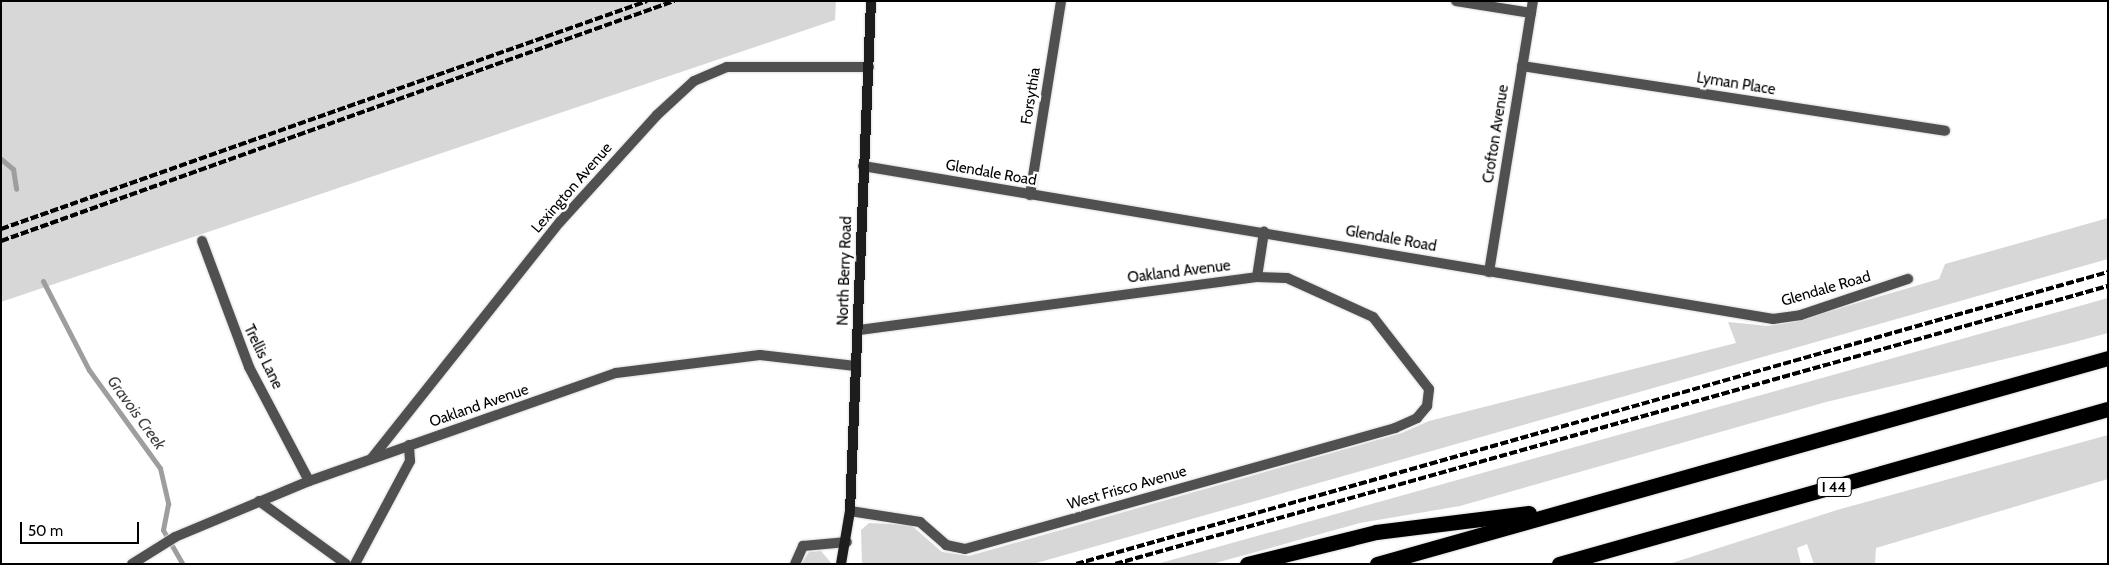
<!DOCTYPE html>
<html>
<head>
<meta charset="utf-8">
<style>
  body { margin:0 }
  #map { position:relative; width:2109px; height:565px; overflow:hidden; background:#fff; font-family:Cabin,sans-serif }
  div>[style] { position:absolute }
  .green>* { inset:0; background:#d7d7d7 }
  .stream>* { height:5px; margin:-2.5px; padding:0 2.5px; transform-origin:2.5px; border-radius:2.5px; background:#9e9e9e }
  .roads { filter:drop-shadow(0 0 1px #dbdbdb) drop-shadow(0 0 1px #dbdbdb) }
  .street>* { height:10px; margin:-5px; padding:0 5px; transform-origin:5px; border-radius:5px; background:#505050 }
  .secondary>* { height:10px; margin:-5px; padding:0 5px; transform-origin:5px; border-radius:5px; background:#1d1d1d }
  .highway>* { height:15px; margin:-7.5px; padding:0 7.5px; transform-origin:7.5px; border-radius:7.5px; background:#000 }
  .rail>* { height:4px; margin-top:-2px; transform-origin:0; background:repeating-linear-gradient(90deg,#000 0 8px,transparent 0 10.5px) }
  span { translate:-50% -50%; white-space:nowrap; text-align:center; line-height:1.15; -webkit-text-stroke:4.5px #fff; paint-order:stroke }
  .shield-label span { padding:1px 4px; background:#fff; border:1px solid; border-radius:4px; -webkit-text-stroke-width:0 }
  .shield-label { font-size:14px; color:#000; font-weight:700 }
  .street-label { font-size:15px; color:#000 }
  .water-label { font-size:16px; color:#3f3f3f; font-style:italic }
  .frame { position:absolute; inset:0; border:2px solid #000; pointer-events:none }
  .scale { position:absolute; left:20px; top:522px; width:119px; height:22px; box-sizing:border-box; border:2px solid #000; border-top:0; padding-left:6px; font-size:15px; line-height:18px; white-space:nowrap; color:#000; -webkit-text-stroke:4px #fff; paint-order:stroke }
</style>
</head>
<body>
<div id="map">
  <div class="green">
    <i style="clip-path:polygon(1px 1px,836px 1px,835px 20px,1px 302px)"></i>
    <i style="clip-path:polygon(2108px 218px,2108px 259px,1033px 564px,862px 564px,861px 530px,869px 523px,911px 525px,942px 552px,969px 556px,1402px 433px,1429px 421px,1736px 343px,1728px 322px,1768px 326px,1793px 322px,1939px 279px,1945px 264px)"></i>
    <i style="clip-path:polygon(2108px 298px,2108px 333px,2071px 343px,1826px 402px,1460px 506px,1360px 523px,1212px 564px,1157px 564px)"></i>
    <i style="clip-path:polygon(2108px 435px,2108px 479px,1876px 548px,1875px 564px,1814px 564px,1807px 544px,1797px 548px,1801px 564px,1669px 564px,1837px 510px)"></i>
    <i style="clip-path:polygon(821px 551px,832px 564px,801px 564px,809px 552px)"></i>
  </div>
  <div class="stream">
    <i style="left:1px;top:159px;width:16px;rotate:40deg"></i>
    <i style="left:13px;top:169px;width:20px;rotate:81deg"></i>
    <i style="left:43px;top:281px;width:100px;rotate:62.7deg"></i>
    <i style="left:89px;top:370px;width:121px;rotate:54.1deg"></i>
    <i style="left:160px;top:468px;width:37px;rotate:77deg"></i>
    <i style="left:168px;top:504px;width:26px;rotate:101deg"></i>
    <i style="left:163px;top:530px;width:39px;rotate:60deg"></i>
  </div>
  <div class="roads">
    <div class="street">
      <i style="left:1456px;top:1px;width:76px;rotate:9.1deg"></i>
      <i style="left:1522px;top:66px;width:428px;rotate:8.7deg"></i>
      <i style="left:863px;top:166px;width:923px;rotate:9.54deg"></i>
      <i style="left:1773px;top:319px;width:28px;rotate:-8deg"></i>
      <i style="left:1801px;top:315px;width:113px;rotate:-18.6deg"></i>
      <i style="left:1030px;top:195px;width:196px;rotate:-80.9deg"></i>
      <i style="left:202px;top:241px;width:134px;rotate:69.5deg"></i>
      <i style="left:249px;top:367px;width:129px;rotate:62.2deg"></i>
      <i style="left:1489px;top:272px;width:275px;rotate:-80.8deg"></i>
      <i style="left:1257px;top:277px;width:46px;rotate:-81.2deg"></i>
      <i style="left:372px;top:458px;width:302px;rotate:-51.5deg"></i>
      <i style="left:560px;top:222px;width:144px;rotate:-47.8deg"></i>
      <i style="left:657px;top:115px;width:50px;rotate:-42.6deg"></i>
      <i style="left:694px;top:81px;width:36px;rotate:-23deg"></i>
      <i style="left:727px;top:67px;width:142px"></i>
      <i style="left:259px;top:501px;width:107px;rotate:35.9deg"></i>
      <i style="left:850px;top:511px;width:71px;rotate:8.9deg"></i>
      <i style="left:920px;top:522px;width:35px;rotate:41deg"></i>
      <i style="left:946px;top:545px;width:19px;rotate:12deg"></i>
      <i style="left:965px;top:549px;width:447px;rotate:-15.7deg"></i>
      <i style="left:1395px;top:428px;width:24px;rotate:-24deg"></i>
      <i style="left:1417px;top:418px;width:16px;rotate:-50deg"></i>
      <i style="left:1427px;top:406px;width:17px;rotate:-83deg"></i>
      <i style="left:1429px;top:389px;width:91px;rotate:-127.9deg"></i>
      <i style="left:1373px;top:317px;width:94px;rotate:-155.6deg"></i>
      <i style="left:1287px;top:278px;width:30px;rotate:-178deg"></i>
      <i style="left:1257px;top:277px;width:402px;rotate:172.4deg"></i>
      <i style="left:132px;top:564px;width:51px;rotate:-32.1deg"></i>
      <i style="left:175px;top:537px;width:145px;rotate:-22.7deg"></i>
      <i style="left:309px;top:481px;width:325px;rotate:-19.4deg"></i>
      <i style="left:616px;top:373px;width:145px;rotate:-7.1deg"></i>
      <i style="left:760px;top:355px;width:96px;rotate:6.6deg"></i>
      <i style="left:355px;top:564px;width:117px;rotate:-61.9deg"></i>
      <i style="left:410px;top:461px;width:16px;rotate:-94deg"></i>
      <i style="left:795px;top:564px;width:20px;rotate:-66deg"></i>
      <i style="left:803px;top:546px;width:44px;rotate:-5.2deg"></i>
    </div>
    <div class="secondary">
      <i style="left:841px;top:564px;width:54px;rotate:-80.4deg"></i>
      <i style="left:850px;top:511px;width:510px;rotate:-87.64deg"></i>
    </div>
    <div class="highway">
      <i style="left:1247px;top:564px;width:133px;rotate:-13.9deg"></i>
      <i style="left:1376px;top:532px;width:154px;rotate:-7.1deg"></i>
      <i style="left:1377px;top:564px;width:759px;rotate:-15.74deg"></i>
      <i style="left:1559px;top:564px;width:570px;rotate:-15.77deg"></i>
    </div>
  </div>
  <div class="rail">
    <i style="left:1px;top:229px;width:685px;rotate:-19.44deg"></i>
    <i style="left:1px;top:241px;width:715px;rotate:-19.63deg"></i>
    <i style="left:1076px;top:564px;width:1073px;rotate:-15.8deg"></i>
    <i style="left:1115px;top:564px;width:1031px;rotate:-15.64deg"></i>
  </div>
  <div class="shield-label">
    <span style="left:1834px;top:487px">I 44</span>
  </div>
  <div class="street-label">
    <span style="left:1736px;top:84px;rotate:9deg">Lyman Place</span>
    <span style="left:1031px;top:96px;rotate:-81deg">Forsythia</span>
    <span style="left:1496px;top:134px;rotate:-81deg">Crofton Avenue</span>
    <span style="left:991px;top:173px;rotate:10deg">Glendale Road</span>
    <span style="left:572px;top:188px;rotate:-49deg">Lexington Avenue</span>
    <span style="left:1391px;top:239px;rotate:10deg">Glendale Road</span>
    <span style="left:845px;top:271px;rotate:-88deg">North Berry Road</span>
    <span style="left:1179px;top:272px;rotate:-7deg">Oakland Avenue</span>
    <span style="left:1826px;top:289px;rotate:-16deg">Glendale Road</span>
    <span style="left:263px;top:357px;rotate:64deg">Trellis Lane</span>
    <span style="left:479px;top:406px;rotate:-19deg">Oakland Avenue</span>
    <span style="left:1127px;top:488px;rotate:-16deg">West Frisco Avenue</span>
  </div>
  <div class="water-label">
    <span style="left:136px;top:413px;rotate:54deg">Gravois Creek</span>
  </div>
  <div class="frame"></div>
  <div class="scale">50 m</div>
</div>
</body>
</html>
